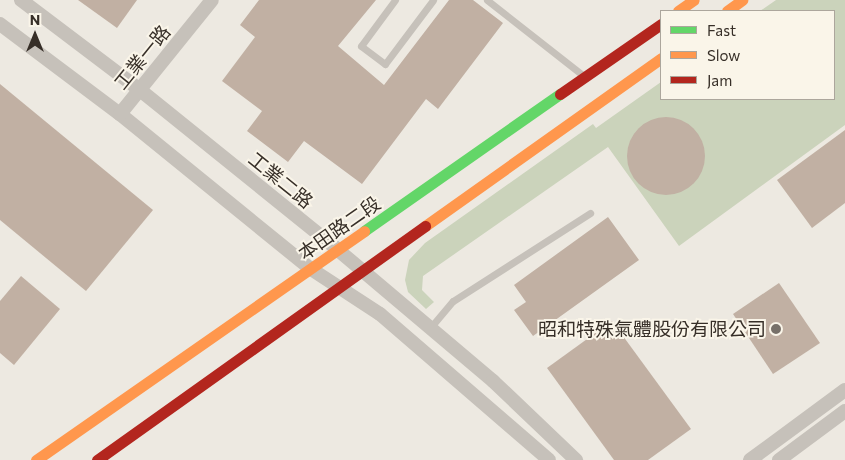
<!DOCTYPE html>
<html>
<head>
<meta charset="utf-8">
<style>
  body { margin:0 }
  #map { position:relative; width:845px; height:460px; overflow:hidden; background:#ede9e1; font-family:Commissioner,"Noto Sans TC",sans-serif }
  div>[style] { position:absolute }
  .green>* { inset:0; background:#cbd3bb }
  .building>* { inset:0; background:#c1b0a3 }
  .round { border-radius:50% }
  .lane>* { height:7px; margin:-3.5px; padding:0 3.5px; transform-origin:3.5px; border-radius:3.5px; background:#c6c1ba }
  .street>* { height:14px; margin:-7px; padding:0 7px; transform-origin:7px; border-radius:7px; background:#c6c1ba }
  .fast>* { height:11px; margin:-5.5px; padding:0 5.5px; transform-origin:5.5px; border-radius:5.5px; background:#63d668 }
  .slow>* { height:11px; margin:-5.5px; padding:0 5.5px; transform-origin:5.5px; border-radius:5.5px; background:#ff974d }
  .jam>* { height:11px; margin:-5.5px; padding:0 5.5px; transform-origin:5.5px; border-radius:5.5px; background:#b3261e }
  .dots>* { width:14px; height:14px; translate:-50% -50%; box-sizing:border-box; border:2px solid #faf5e9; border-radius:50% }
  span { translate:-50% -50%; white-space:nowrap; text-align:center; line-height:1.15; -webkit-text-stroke:4px #faf5e9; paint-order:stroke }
  .street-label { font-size:19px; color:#372f28 }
  .poi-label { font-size:19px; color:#372f28 }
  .right { translate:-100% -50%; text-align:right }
  .legend { position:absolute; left:660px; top:10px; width:175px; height:90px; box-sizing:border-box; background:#faf5e9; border:1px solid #aca69c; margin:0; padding:6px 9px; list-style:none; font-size:15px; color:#372f28 }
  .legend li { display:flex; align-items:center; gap:10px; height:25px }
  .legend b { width:25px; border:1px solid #aca69c }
  .north { position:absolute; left:10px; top:10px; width:50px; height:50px; -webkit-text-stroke:4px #faf5e9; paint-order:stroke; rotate:0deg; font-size:14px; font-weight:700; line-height:20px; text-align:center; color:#372f28 }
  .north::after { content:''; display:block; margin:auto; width:18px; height:22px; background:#372f28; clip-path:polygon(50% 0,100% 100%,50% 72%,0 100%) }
</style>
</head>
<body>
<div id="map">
  <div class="green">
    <i style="clip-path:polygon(776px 0,845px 0,845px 125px,679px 246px,608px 147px,423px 276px,422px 290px,434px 302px,426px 309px,408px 292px,405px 280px,409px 260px,425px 243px,593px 124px,596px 128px,661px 82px,661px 99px,834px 99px,834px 11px,760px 11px)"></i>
  </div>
  <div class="building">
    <i style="clip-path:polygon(78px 0,137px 0,117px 28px)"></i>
    <i style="clip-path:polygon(259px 0,376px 0,338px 46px,384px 85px,449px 0,473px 0,503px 23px,438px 109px,426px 99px,362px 184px,304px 141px,288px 162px,247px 131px,262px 111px,222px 81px,255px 37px,240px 25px)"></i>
    <i style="clip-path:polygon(0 84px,153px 210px,86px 291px,0 220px)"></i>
    <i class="round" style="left:627px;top:117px;width:78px;height:78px"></i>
    <i style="clip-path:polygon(845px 130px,845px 203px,812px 228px,777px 180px)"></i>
    <i style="clip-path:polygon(608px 217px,639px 260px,533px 336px,514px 310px,526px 302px,514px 285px)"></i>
    <i style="clip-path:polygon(21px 276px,60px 309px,14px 365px,0 353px,0 301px)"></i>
    <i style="clip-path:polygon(779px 283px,820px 343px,773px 374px,733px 314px)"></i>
    <i style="clip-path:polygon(612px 321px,691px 429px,648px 460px,614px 460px,547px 368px)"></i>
  </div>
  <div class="lane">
    <i style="left:395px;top:0;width:57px;rotate:126.5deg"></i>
    <i style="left:361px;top:46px;width:30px;rotate:37deg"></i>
    <i style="left:385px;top:64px;width:80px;rotate:-53.1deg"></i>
    <i style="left:487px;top:0;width:123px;rotate:38.1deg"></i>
    <i style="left:430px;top:328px;width:35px;rotate:-50deg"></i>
    <i style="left:453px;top:301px;width:163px;rotate:-32.7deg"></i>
  </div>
  <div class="street">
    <i style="left:21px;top:0;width:149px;rotate:37.1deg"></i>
    <i style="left:140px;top:90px;width:255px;rotate:38.9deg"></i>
    <i style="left:338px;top:250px;width:203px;rotate:40.2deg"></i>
    <i style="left:493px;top:381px;width:115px;rotate:43.6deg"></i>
    <i style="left:0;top:24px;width:150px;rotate:36.9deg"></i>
    <i style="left:120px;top:114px;width:246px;rotate:39.1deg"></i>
    <i style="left:311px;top:269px;width:82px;rotate:33.1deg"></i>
    <i style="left:380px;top:314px;width:223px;rotate:40.8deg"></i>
    <i style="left:120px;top:114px;width:146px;rotate:-51.1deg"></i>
    <i style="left:750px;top:460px;width:118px;rotate:-36.4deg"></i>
    <i style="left:779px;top:460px;width:82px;rotate:-36.6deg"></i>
  </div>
  <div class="fast">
    <i style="left:364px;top:231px;width:239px;rotate:-35deg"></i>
  </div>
  <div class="slow">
    <i style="left:678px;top:11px;width:19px;rotate:-35deg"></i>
    <i style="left:727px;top:11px;width:19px;rotate:-36deg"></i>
    <i style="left:425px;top:226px;width:290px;rotate:-35.4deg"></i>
    <i style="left:36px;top:460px;width:400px;rotate:-34.9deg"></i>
  </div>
  <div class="jam">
    <i style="left:560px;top:94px;width:123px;rotate:-34.7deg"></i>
    <i style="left:97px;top:460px;width:403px;rotate:-35.5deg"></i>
  </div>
  <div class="dots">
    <i style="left:776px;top:329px;background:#777069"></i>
  </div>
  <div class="street-label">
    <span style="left:142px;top:57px;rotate:-51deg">工業一路</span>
    <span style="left:281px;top:180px;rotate:39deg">工業二路</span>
    <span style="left:339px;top:228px;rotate:-35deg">本田路二段</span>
  </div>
  <div class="poi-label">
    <span class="right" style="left:766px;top:329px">昭和特殊氣體股份有限公司</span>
  </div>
  <ul class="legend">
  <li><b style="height:6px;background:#63d668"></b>Fast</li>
  <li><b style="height:6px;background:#ff974d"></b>Slow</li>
  <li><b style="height:6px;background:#b3261e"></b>Jam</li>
  </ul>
  <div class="north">N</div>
</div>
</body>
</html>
